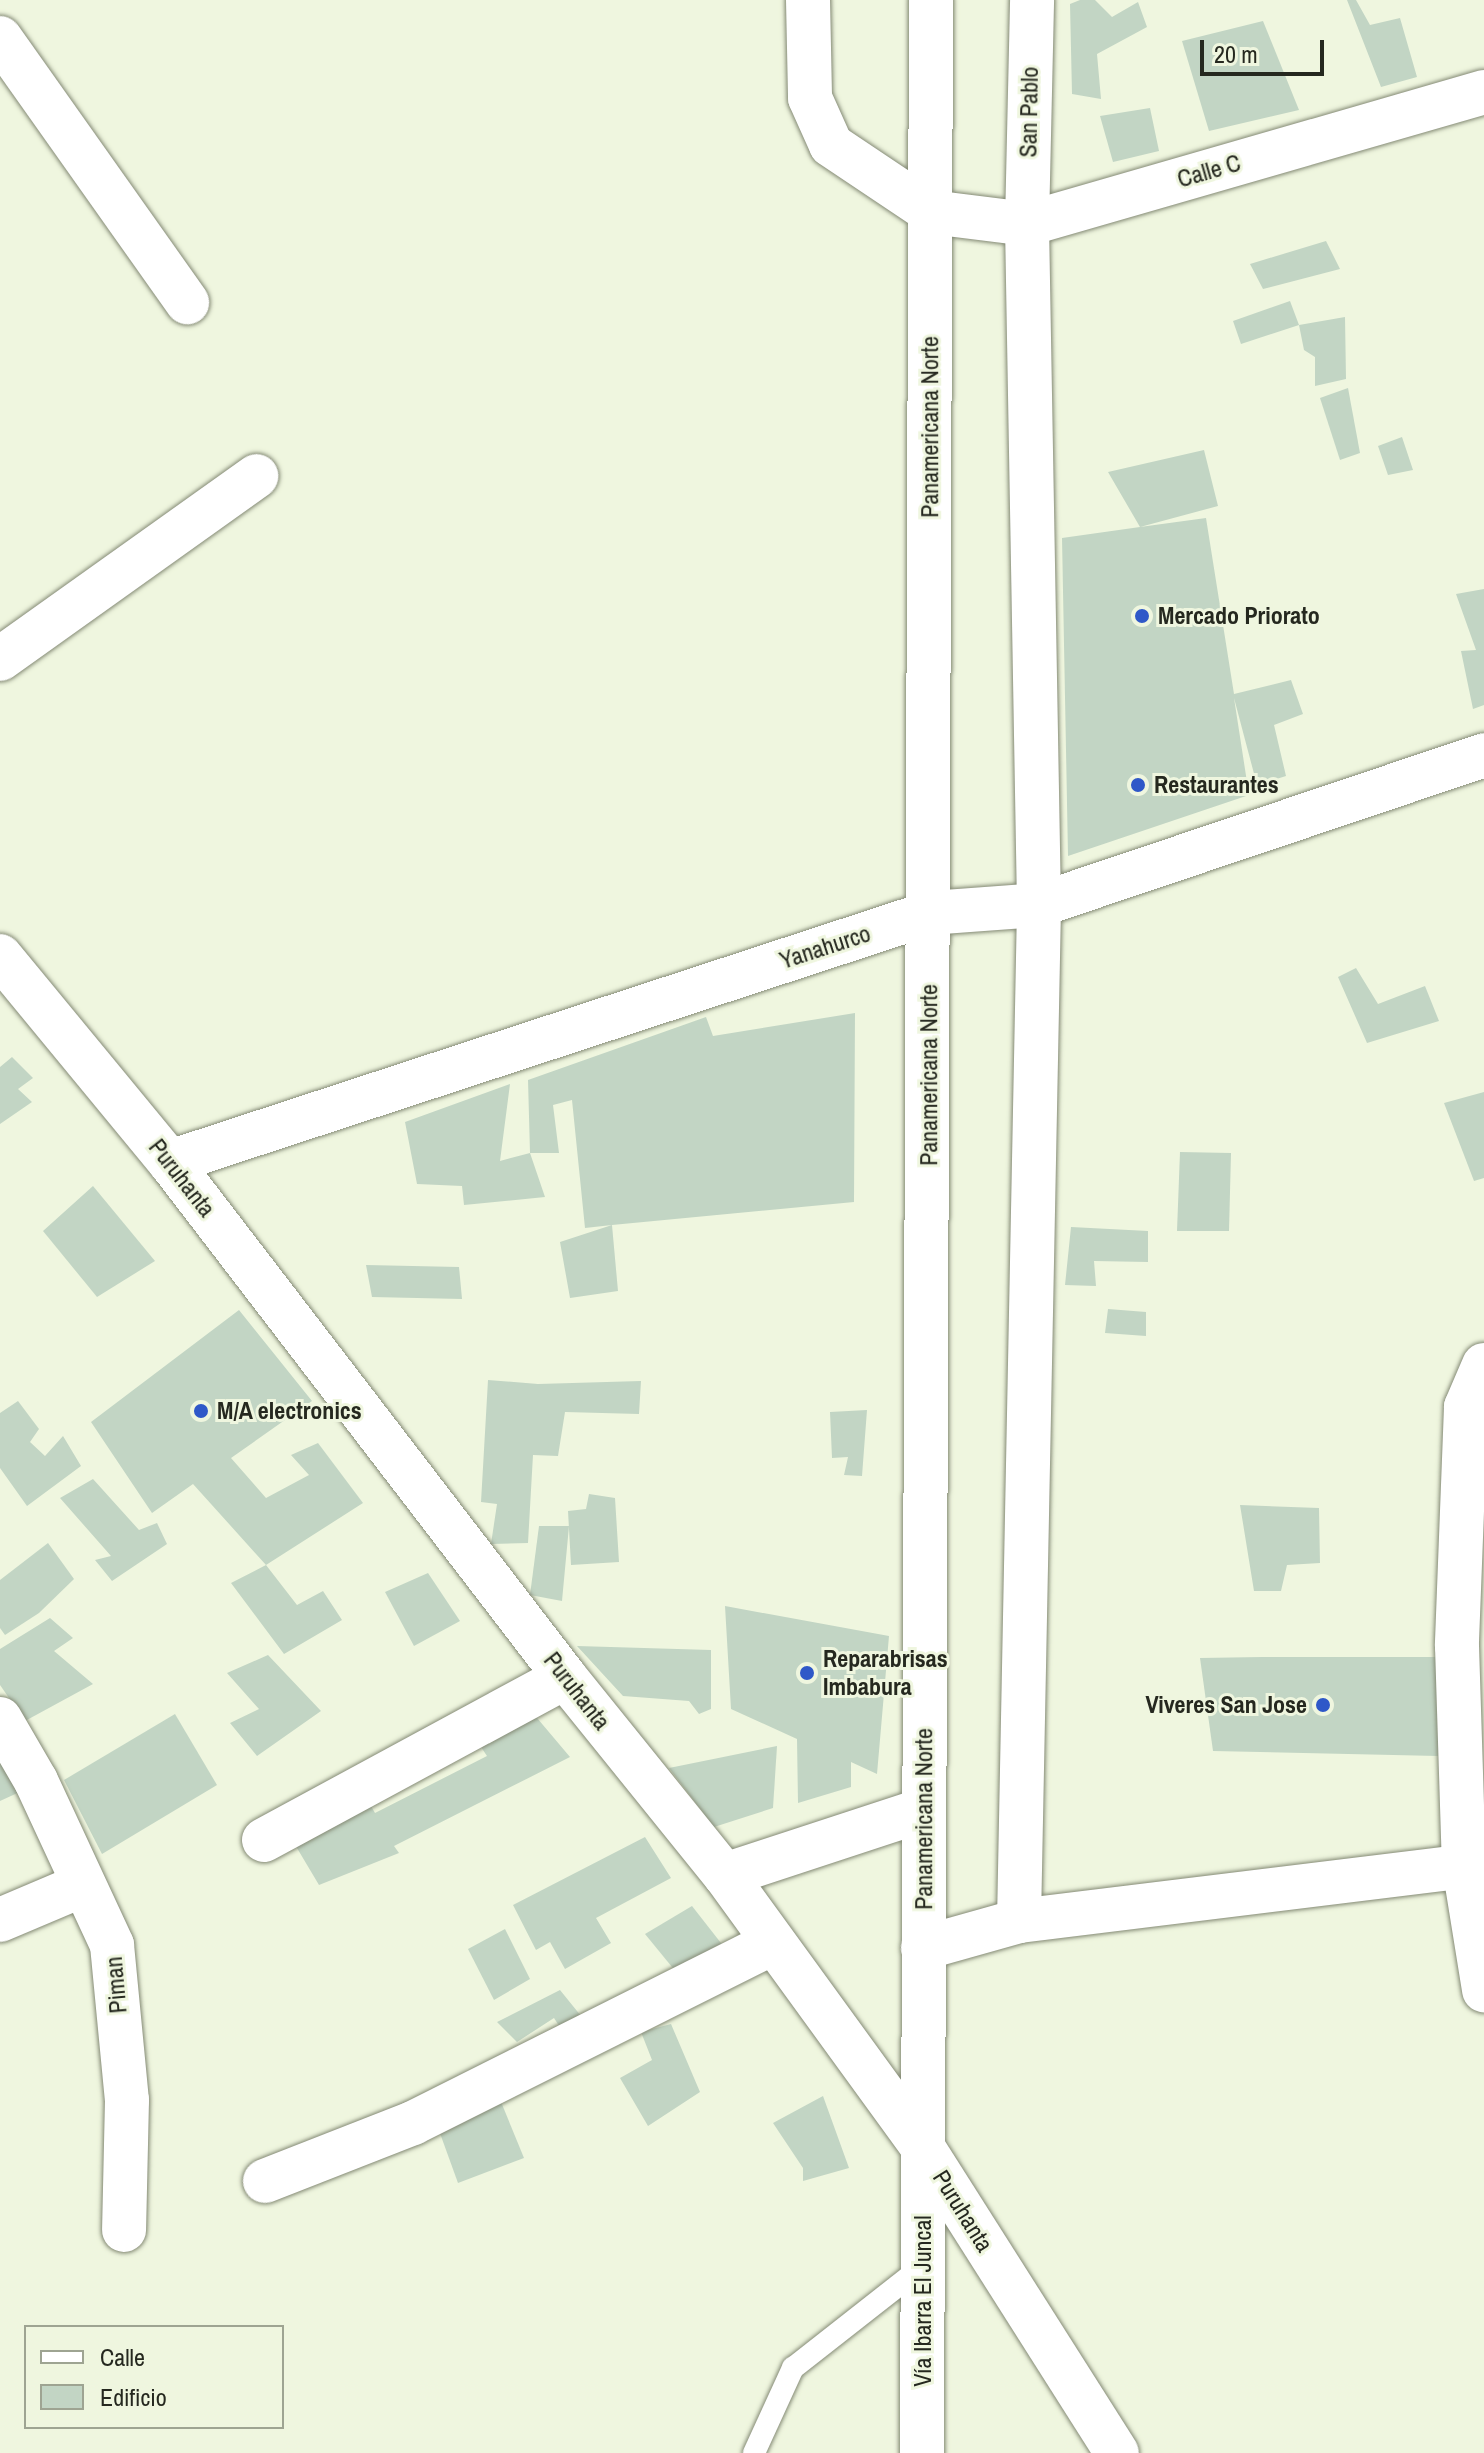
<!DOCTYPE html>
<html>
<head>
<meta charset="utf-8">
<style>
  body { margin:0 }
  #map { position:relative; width:1484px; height:2453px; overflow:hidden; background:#eff6df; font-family:"Archivo Narrow",sans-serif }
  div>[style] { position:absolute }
  .building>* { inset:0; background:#c2d5c4 }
  .roads { filter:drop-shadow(0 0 2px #848a75) drop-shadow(0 0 2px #848a75) }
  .lane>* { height:22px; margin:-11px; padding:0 11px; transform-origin:11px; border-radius:11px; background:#fff }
  .street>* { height:44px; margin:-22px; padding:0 22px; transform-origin:22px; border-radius:22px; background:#fff }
  .highway>* { height:44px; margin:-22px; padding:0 22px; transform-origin:22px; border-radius:22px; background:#fff }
  .dots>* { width:22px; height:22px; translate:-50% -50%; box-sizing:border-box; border:4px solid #eff6df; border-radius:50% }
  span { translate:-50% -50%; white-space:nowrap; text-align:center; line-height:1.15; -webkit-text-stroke:6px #eff6df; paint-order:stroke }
  .street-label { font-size:24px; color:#25281f }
  .poi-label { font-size:24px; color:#25281f; font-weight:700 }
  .left { translate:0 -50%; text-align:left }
  .right { translate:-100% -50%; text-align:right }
  .legend { position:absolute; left:24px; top:2325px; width:260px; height:104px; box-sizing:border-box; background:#eff6df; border:2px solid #9ea492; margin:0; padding:10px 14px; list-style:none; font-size:24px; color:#25281f }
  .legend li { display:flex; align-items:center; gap:16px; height:40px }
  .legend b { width:40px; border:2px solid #9ea492 }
  .scale { position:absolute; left:1200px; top:40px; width:124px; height:36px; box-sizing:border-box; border:4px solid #25281f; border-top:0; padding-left:10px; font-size:24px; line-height:28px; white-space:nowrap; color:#25281f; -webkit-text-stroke:6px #eff6df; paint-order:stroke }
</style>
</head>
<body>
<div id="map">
  <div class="building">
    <i style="clip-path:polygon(1080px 0,1095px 0,1112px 17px,1138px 2px,1147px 27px,1097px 54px,1101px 99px,1072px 94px,1070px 4px)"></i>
    <i style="clip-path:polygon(1347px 0,1356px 0,1370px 25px,1400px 18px,1417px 77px,1381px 87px)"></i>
    <i style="clip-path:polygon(1263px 21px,1299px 110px,1209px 131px,1182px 41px)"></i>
    <i style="clip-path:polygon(1150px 108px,1159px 151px,1113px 162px,1100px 116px)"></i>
    <i style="clip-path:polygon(1326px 241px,1340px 269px,1263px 289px,1250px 264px)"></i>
    <i style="clip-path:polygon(1290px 301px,1299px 325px,1241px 344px,1233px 321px)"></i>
    <i style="clip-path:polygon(1345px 317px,1346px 379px,1315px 386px,1315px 357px,1304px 350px,1299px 325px)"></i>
    <i style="clip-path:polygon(1348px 388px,1360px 453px,1340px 460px,1320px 398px)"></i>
    <i style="clip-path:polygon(1402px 437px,1413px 470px,1388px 475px,1378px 446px)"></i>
    <i style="clip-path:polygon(1204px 450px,1218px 506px,1140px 527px,1206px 518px,1234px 694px,1291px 680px,1303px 714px,1274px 725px,1286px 776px,1257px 785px,1234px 698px,1249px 795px,1068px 856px,1062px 538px,1140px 527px,1108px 472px)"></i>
    <i style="clip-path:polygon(1484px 589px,1484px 705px,1473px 709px,1461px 651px,1476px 650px,1456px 594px)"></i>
    <i style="clip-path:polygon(1356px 968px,1378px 1004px,1425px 986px,1439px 1021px,1367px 1043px,1338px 977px)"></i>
    <i style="clip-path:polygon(855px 1013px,854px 1202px,612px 1225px,618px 1291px,570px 1298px,560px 1242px,612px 1225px,585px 1228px,572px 1100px,553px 1105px,559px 1153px,530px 1153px,528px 1080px,706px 1017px,713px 1036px)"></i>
    <i style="clip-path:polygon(12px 1057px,33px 1078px,18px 1089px,32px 1102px,0 1124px,0 1067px)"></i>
    <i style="clip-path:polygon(510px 1084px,500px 1161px,530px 1153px,545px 1197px,464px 1205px,462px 1186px,417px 1184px,405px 1122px)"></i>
    <i style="clip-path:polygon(1484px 1092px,1484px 1178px,1474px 1181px,1444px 1103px)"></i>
    <i style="clip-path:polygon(1180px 1152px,1231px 1153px,1229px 1231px,1177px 1231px)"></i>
    <i style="clip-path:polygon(93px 1186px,155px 1261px,97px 1297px,43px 1231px)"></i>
    <i style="clip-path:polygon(1071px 1227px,1148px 1231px,1148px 1262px,1094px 1261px,1096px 1286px,1065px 1285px)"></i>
    <i style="clip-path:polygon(366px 1265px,459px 1267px,462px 1299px,372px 1297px)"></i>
    <i style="clip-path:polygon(1108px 1309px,1146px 1312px,1146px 1336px,1105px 1333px)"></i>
    <i style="clip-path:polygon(239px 1310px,312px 1401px,231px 1458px,266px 1498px,309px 1475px,291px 1455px,318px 1443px,363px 1503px,266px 1565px,193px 1484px,152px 1513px,91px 1422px)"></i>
    <i style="clip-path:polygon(488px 1380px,538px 1384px,641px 1381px,639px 1414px,565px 1412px,558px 1456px,533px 1455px,528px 1543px,491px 1544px,497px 1504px,481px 1502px)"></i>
    <i style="clip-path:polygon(18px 1401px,39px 1429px,30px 1442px,45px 1456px,63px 1436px,81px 1466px,27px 1506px,0 1468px,0 1413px)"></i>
    <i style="clip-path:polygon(867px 1410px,862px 1476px,844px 1475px,848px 1457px,832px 1458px,830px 1412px)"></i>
    <i style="clip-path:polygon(93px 1479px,139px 1530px,157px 1523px,167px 1544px,112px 1581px,95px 1560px,111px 1556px,60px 1498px)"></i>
    <i style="clip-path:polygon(589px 1494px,615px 1498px,619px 1562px,571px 1565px,568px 1511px,586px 1509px)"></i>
    <i style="clip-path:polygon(1240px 1505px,1319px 1508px,1320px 1563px,1287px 1565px,1281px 1591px,1254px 1591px)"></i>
    <i style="clip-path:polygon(539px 1526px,569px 1526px,562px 1601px,530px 1595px)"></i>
    <i style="clip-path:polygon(48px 1543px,74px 1579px,39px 1613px,5px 1635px,0 1628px,0 1580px)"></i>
    <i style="clip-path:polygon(266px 1565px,297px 1605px,323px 1591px,342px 1620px,284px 1654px,231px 1583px)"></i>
    <i style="clip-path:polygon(428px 1573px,460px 1621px,414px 1646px,385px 1592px)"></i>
    <i style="clip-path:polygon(725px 1606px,889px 1636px,877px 1774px,851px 1762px,851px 1787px,798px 1803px,797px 1739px,731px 1709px)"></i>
    <i style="clip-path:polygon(50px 1618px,73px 1638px,54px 1651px,93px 1684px,25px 1721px,0 1685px,0 1649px)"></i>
    <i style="clip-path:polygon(577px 1646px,711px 1650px,711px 1709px,699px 1714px,689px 1701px,623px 1696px)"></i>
    <i style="clip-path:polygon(268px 1655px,321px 1711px,257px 1756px,230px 1723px,259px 1709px,227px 1673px)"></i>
    <i style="clip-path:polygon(1262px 1657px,1441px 1657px,1438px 1756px,1213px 1751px,1200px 1658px)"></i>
    <i style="clip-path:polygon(532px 1712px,570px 1757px,394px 1846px,399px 1853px,319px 1885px,291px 1838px,368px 1801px,375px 1813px,487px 1756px,477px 1741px)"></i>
    <i style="clip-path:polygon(175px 1714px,217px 1785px,102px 1854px,64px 1780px)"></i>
    <i style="clip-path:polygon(777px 1746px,773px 1808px,714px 1827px,669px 1768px)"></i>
    <i style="clip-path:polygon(0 1753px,24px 1790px,0 1801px)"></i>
    <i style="clip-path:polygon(645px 1837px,671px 1878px,596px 1918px,611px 1943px,565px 1969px,550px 1942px,536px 1950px,513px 1905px)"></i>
    <i style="clip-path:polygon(692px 1906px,728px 1952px,681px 1978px,645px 1934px)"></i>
    <i style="clip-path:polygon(505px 1929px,530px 1979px,494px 2000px,468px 1949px)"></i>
    <i style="clip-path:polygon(560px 1990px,594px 2032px,565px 2035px,554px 2018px,517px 2042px,497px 2022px)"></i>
    <i style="clip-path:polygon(671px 2024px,700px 2092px,648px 2126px,620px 2078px,652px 2060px,641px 2032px)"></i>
    <i style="clip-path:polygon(823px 2096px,849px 2168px,803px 2181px,803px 2168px,773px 2123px)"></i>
    <i style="clip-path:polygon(499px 2097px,524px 2158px,458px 2183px,437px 2125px)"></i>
  </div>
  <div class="roads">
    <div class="lane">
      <i style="left:754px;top:2453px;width:94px;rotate:-65.4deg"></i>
      <i style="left:793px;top:2368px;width:164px;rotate:-38.1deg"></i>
    </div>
    <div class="street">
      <i style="left:808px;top:0;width:98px;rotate:88.8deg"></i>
      <i style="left:810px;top:98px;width:51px;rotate:65.9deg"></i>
      <i style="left:831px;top:145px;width:120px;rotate:33.8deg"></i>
      <i style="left:931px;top:212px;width:97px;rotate:7.1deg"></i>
      <i style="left:1027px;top:224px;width:476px;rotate:-16.1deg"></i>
      <i style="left:0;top:38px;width:324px;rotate:54.7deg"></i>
      <i style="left:0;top:659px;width:315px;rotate:-35.5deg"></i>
      <i style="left:0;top:956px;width:267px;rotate:50.5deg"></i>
      <i style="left:170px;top:1162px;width:649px;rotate:52.51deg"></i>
      <i style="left:565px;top:1677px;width:255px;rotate:51.1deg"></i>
      <i style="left:725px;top:1875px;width:339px;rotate:54deg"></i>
      <i style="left:924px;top:2149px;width:360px;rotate:57.6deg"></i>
      <i style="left:170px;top:1162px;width:800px;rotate:-18.14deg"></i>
      <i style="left:930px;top:913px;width:109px;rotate:-4.2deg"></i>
      <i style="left:1039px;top:905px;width:470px;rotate:-18.6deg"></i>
      <i style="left:1484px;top:1365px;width:46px;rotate:113.2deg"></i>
      <i style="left:1466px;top:1407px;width:239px;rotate:92.2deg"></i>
      <i style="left:1457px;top:1646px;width:220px;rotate:88.2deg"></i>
      <i style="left:1464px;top:1866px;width:126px;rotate:80.8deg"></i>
      <i style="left:0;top:1719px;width:72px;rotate:59.9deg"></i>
      <i style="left:36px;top:1781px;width:181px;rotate:65.1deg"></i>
      <i style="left:112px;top:1945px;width:156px;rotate:84.5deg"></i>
      <i style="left:127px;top:2100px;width:130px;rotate:91.3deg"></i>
      <i style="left:264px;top:1840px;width:342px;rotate:-28.4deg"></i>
      <i style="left:725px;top:1875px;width:208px;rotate:-18.2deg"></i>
      <i style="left:0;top:1920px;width:87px;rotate:-23deg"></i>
      <i style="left:1019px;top:1921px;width:1016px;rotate:-88.87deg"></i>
      <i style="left:1039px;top:905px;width:681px;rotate:-91.01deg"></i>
      <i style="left:1027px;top:224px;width:224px;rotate:-88.7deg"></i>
      <i style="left:923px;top:1948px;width:100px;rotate:-15.7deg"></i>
      <i style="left:1019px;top:1921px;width:448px;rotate:-7deg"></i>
      <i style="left:265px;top:2181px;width:159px;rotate:-21.4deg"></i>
      <i style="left:413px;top:2123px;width:400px;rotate:-26.6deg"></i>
    </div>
    <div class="highway">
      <i style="left:922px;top:2453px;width:2453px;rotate:-89.79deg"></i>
    </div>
  </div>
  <div class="dots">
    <i style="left:1142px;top:616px;background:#2f58c8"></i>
    <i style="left:1138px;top:785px;background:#2f58c8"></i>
    <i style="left:201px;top:1411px;background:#2f58c8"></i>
    <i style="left:807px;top:1673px;background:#2f58c8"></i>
    <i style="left:1323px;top:1705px;background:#2f58c8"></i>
  </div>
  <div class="street-label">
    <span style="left:1029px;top:112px;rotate:-89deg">San Pablo</span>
    <span style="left:1209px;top:171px;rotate:-16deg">Calle C</span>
    <span style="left:930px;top:427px;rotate:-90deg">Panamericana Norte</span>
    <span style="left:825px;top:947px;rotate:-18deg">Yanahurco</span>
    <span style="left:929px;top:1075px;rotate:-90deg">Panamericana Norte</span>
    <span style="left:182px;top:1178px;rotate:52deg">Puruhanta</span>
    <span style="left:577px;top:1691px;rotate:52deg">Puruhanta</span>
    <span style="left:924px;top:1819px;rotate:-90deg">Panamericana Norte</span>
    <span style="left:116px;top:1985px;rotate:-95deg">Piman</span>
    <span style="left:963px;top:2211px;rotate:58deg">Puruhanta</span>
    <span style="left:923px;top:2301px;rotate:-90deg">Vía Ibarra El Juncal</span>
  </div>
  <div class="poi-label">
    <span class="left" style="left:1158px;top:616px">Mercado Priorato</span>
    <span class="left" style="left:1154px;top:785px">Restaurantes</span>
    <span class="left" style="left:217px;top:1411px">M/A electronics</span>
    <span class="left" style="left:823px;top:1673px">Reparabrisas<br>Imbabura</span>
    <span class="right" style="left:1307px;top:1705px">Viveres San Jose</span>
  </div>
  <ul class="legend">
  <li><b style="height:10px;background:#fff"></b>Calle</li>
  <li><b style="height:22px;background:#c2d5c4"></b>Edificio</li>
  </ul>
  <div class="scale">20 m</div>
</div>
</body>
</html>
